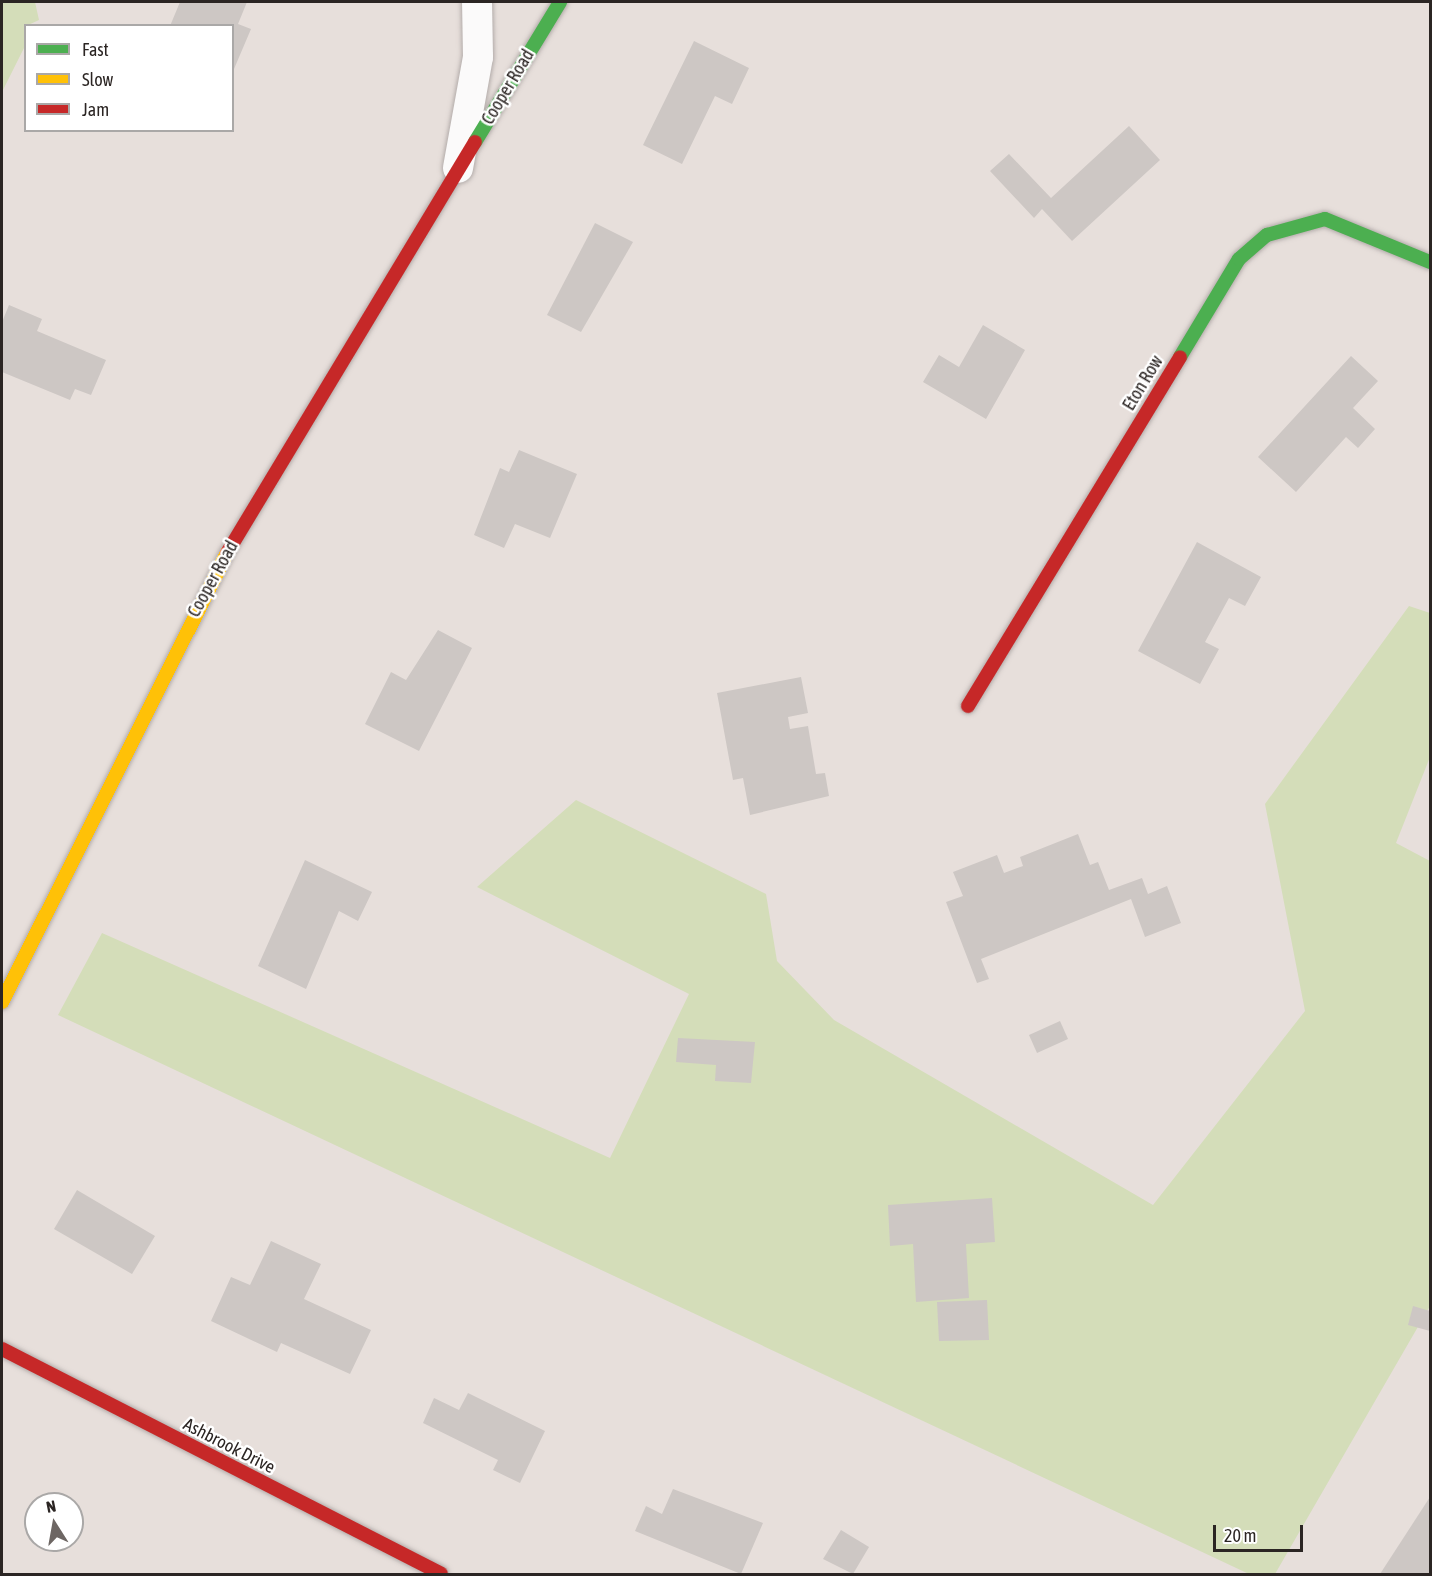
<!DOCTYPE html>
<html>
<head>
<meta charset="utf-8">
<style>
  body { margin:0 }
  #map { position:relative; width:1432px; height:1576px; overflow:hidden; background:#e7dfdb; font-family:"Asap Condensed",sans-serif }
  div>[style] { position:absolute }
  .green>* { inset:0; background:#d4ddb9 }
  .building>* { inset:0; background:#cdc7c4 }
  .roads { filter:drop-shadow(0 0 2px #b3acaa) drop-shadow(0 0 2px #b3acaa) }
  .street>* { height:30px; margin:-15px; padding:0 15px; transform-origin:15px; border-radius:15px; background:#fbfafa }
  .fast>* { height:14px; margin:-7px; padding:0 7px; transform-origin:7px; border-radius:7px; background:#4caf50 }
  .slow>* { height:14px; margin:-7px; padding:0 7px; transform-origin:7px; border-radius:7px; background:#ffc107 }
  .jam>* { height:14px; margin:-7px; padding:0 7px; transform-origin:7px; border-radius:7px; background:#c62828 }
  span { translate:-50% -50%; white-space:nowrap; text-align:center; line-height:1.15; -webkit-text-stroke:5px #fff; paint-order:stroke }
  .street-label { font-size:18px; color:#2b2523 }
  .frame { position:absolute; inset:0; border:3px solid #2b2523; pointer-events:none }
  .legend { position:absolute; left:24px; top:24px; width:210px; height:108px; box-sizing:border-box; background:#fff; border:2px solid #aaa8a7; margin:0; padding:8px 10px; list-style:none; font-size:18px; color:#2b2523 }
  .legend li { display:flex; align-items:center; gap:12px; height:30px }
  .legend b { width:30px; border:2px solid #aaa8a7 }
  .north { position:absolute; left:24px; top:1492px; width:60px; height:60px; box-sizing:border-box; background:#fff; border:2px solid #aaa8a7; border-radius:50%; rotate:349deg; font-size:16px; font-weight:700; line-height:24px; text-align:center; color:#2b2523 }
  .north::after { content:''; display:block; margin:auto; width:21px; height:27px; background:#6d6663; clip-path:polygon(50% 0,100% 100%,50% 72%,0 100%) }
  .scale { position:absolute; left:1213px; top:1525px; width:90px; height:27px; box-sizing:border-box; border:3px solid #2b2523; border-top:0; padding-left:8px; font-size:18px; line-height:21px; white-space:nowrap; color:#2b2523; -webkit-text-stroke:4px #fff; paint-order:stroke }
</style>
</head>
<body>
<div id="map">
  <div class="green">
    <i style="clip-path:polygon(2px 2px,35px 2px,39px 20px,26px 26px,25px 46px,2px 92px)"></i>
    <i style="clip-path:polygon(1409px 606px,1430px 613px,1430px 757px,1396px 843px,1430px 861px,1430px 1306px,1275px 1574px,1249px 1574px,58px 1015px,102px 933px,610px 1158px,689px 994px,477px 887px,576px 800px,766px 894px,777px 961px,834px 1020px,1153px 1205px,1305px 1011px,1265px 804px)"></i>
  </div>
  <div class="building">
    <i style="clip-path:polygon(180px 2px,247px 2px,238px 24px,251px 29px,234px 69px,232px 26px,170px 26px)"></i>
    <i style="clip-path:polygon(694px 41px,749px 68px,732px 104px,715px 96px,682px 164px,643px 145px)"></i>
    <i style="clip-path:polygon(1129px 126px,1160px 160px,1072px 241px,1042px 209px,1034px 218px,990px 171px,1009px 154px,1051px 198px)"></i>
    <i style="clip-path:polygon(595px 223px,633px 242px,581px 332px,547px 315px)"></i>
    <i style="clip-path:polygon(9px 305px,42px 319px,37px 331px,106px 360px,91px 395px,75px 389px,70px 400px,2px 372px,2px 322px)"></i>
    <i style="clip-path:polygon(983px 325px,1025px 350px,986px 419px,923px 382px,939px 355px,959px 367px)"></i>
    <i style="clip-path:polygon(1351px 356px,1378px 381px,1353px 408px,1375px 429px,1358px 448px,1346px 437px,1296px 492px,1258px 457px)"></i>
    <i style="clip-path:polygon(519px 450px,577px 474px,550px 538px,515px 524px,504px 548px,474px 535px,500px 468px,509px 472px)"></i>
    <i style="clip-path:polygon(1197px 542px,1261px 577px,1245px 606px,1229px 598px,1205px 642px,1219px 649px,1200px 684px,1138px 651px)"></i>
    <i style="clip-path:polygon(438px 630px,472px 648px,419px 751px,365px 724px,391px 672px,406px 680px)"></i>
    <i style="clip-path:polygon(801px 677px,808px 713px,788px 717px,790px 729px,808px 726px,816px 774px,825px 773px,829px 796px,750px 815px,743px 778px,733px 780px,717px 693px)"></i>
    <i style="clip-path:polygon(1078px 834px,1090px 865px,1098px 862px,1109px 890px,1142px 878px,1148px 894px,1167px 886px,1181px 923px,1145px 937px,1131px 899px,981px 959px,989px 979px,977px 983px,946px 902px,963px 896px,953px 872px,997px 855px,1004px 873px,1023px 866px,1020px 857px)"></i>
    <i style="clip-path:polygon(305px 860px,372px 892px,358px 921px,339px 911px,306px 989px,258px 966px)"></i>
    <i style="clip-path:polygon(1060px 1021px,1068px 1039px,1037px 1053px,1029px 1035px)"></i>
    <i style="clip-path:polygon(678px 1038px,755px 1042px,751px 1083px,715px 1081px,716px 1065px,676px 1062px)"></i>
    <i style="clip-path:polygon(77px 1190px,155px 1236px,132px 1274px,54px 1229px)"></i>
    <i style="clip-path:polygon(992px 1198px,995px 1242px,966px 1244px,969px 1298px,916px 1302px,913px 1244px,890px 1246px,888px 1205px)"></i>
    <i style="clip-path:polygon(271px 1241px,321px 1264px,304px 1299px,371px 1330px,350px 1374px,281px 1343px,277px 1352px,211px 1321px,231px 1277px,250px 1285px)"></i>
    <i style="clip-path:polygon(987px 1300px,989px 1340px,939px 1341px,937px 1302px)"></i>
    <i style="clip-path:polygon(1413px 1306px,1430px 1311px,1430px 1331px,1408px 1325px)"></i>
    <i style="clip-path:polygon(468px 1393px,545px 1431px,520px 1483px,493px 1470px,498px 1460px,423px 1423px,434px 1398px,459px 1410px)"></i>
    <i style="clip-path:polygon(673px 1489px,763px 1523px,741px 1574px,635px 1531px,646px 1506px,662px 1514px)"></i>
    <i style="clip-path:polygon(1430px 1497px,1430px 1574px,1380px 1574px)"></i>
    <i style="clip-path:polygon(841px 1530px,869px 1547px,853px 1574px,823px 1559px)"></i>
  </div>
  <div class="roads">
    <div class="street">
      <i style="left:458px;top:168px;width:113px;rotate:-79.8deg"></i>
      <i style="left:478px;top:57px;width:55px;rotate:-91deg"></i>
    </div>
    <div class="fast">
      <i style="left:475px;top:142px;width:164px;rotate:-58.7deg"></i>
      <i style="left:1180px;top:357px;width:114px;rotate:-59deg"></i>
      <i style="left:1239px;top:259px;width:37px;rotate:-41deg"></i>
      <i style="left:1267px;top:235px;width:60px;rotate:-15.4deg"></i>
      <i style="left:1325px;top:219px;width:113px;rotate:22.3deg"></i>
    </div>
    <div class="slow">
      <i style="left:2px;top:1002px;width:502px;rotate:-63.38deg"></i>
    </div>
    <div class="jam">
      <i style="left:227px;top:553px;width:480px;rotate:-58.9deg"></i>
      <i style="left:968px;top:706px;width:408px;rotate:-58.7deg"></i>
      <i style="left:2px;top:1349px;width:493px;rotate:27.1deg"></i>
    </div>
  </div>
  <div class="street-label">
    <span style="left:508px;top:87px;rotate:-59deg">Cooper Road</span>
    <span style="left:1143px;top:383px;rotate:-59deg">Eton Row</span>
    <span style="left:213px;top:579px;rotate:-61deg">Cooper Road</span>
    <span style="left:229px;top:1446px;rotate:27deg">Ashbrook Drive</span>
  </div>
  <div class="frame"></div>
  <ul class="legend">
  <li><b style="height:8px;background:#4caf50"></b>Fast</li>
  <li><b style="height:8px;background:#ffc107"></b>Slow</li>
  <li><b style="height:8px;background:#c62828"></b>Jam</li>
  </ul>
  <div class="north">N</div>
  <div class="scale">20 m</div>
</div>
</body>
</html>
